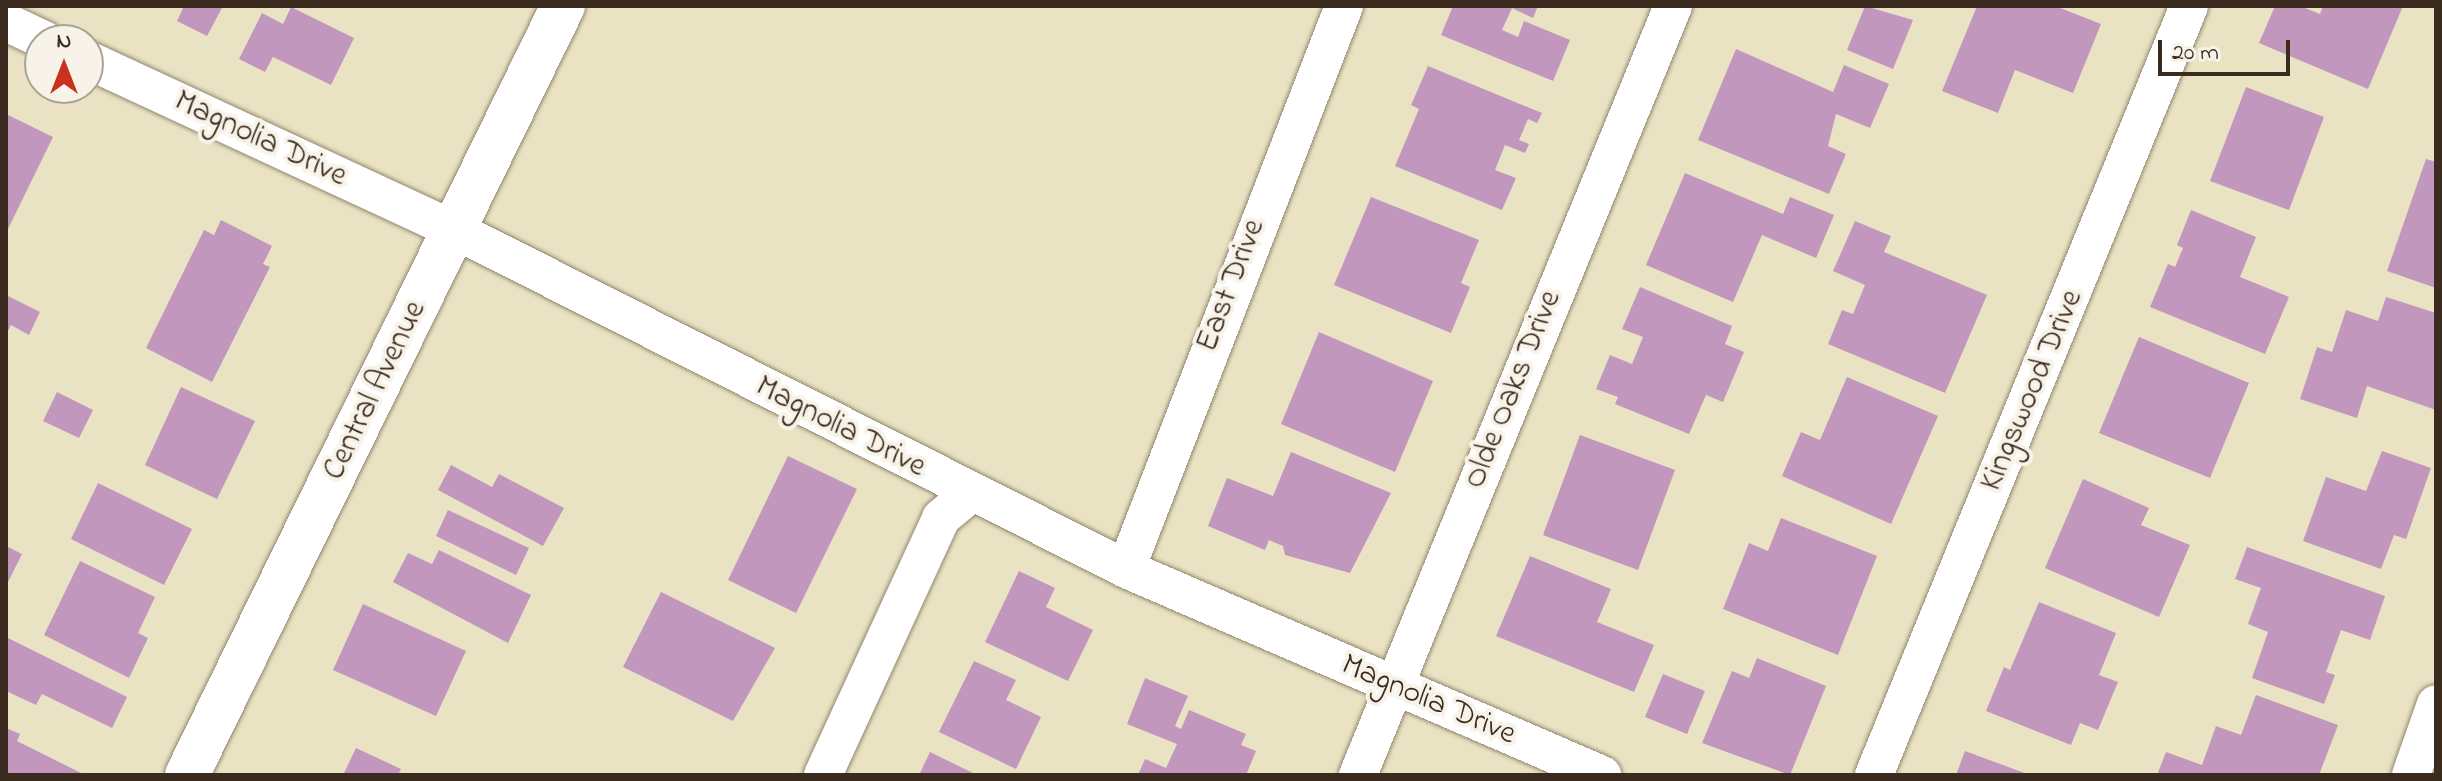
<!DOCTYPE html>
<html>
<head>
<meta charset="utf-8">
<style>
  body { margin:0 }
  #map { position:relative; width:2442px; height:781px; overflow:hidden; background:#eae3c3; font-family:"Indie Flower",sans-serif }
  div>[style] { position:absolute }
  .building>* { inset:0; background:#c297be }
  .roads { filter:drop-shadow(0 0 2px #928670) drop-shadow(0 0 2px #928670) }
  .minor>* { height:38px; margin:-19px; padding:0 19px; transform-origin:19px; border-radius:19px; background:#fff }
  .tertiary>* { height:44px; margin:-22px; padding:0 22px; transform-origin:22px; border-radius:22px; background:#fff }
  span { translate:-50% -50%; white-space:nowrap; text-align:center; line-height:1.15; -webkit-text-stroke:8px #f7f3e8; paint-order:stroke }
  .street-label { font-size:32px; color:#3b2a1e }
  .frame { position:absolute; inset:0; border:8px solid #3b2a1e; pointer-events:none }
  .north { position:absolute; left:24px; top:24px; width:80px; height:80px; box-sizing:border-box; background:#f7f3e8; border:2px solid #aca397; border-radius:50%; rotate:0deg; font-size:22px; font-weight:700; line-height:32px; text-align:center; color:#3b2a1e }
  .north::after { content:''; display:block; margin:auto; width:28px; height:36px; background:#c8321e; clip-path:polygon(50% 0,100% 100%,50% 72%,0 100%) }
  .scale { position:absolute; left:2158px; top:40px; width:132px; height:36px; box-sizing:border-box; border:4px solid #3b2a1e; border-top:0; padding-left:10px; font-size:24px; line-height:28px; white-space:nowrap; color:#3b2a1e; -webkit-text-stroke:6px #f7f3e8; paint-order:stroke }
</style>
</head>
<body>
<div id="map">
  <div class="building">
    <i style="clip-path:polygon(184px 6px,223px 6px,207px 36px,177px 21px)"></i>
    <i style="clip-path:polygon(1453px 6px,1538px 6px,1533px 18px,1512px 8px,1502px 30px,1518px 37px,1524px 21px,1570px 40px,1553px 81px,1441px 35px)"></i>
    <i style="clip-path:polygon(1865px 6px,1913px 20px,1893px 69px,1847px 50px)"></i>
    <i style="clip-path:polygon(1977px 6px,2055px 6px,2101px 24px,2073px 93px,2015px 70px,1998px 113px,1942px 91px)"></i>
    <i style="clip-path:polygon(2275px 6px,2300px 6px,2320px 14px,2323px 6px,2403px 6px,2368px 89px,2259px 43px)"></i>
    <i style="clip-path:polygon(291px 7px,354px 38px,331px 85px,273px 57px,265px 72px,239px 59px,262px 13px,283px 24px)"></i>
    <i style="clip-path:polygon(1736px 49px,1833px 92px,1844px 65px,1889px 84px,1870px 128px,1836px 114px,1828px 146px,1846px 154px,1829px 194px,1698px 140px)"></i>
    <i style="clip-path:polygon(1428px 66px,1542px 113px,1537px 123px,1528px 119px,1519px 140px,1529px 144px,1525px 153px,1505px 145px,1495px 170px,1516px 178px,1502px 210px,1395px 166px,1419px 109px,1411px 105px)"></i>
    <i style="clip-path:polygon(2246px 87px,2324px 117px,2289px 210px,2210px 181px)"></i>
    <i style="clip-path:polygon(6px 114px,53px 137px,6px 233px)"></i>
    <i style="clip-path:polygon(2426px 159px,2436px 162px,2436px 288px,2387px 271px)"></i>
    <i style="clip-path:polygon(1685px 173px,1783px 214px,1790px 197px,1834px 215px,1816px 258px,1762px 235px,1733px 302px,1646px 265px)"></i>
    <i style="clip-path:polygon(1371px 197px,1479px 240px,1461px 283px,1470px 287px,1451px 333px,1334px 285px)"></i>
    <i style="clip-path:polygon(2191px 210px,2256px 237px,2240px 277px,2289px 297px,2265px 354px,2150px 307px,2168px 264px,2175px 267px,2183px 248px,2177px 245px)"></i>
    <i style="clip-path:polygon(221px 220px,272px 246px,263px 264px,270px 267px,212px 382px,146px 348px,204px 230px,214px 235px)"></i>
    <i style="clip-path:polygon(1855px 221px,1891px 236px,1884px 252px,1987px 295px,1945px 393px,1828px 344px,1842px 310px,1853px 314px,1865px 285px,1833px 271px)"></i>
    <i style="clip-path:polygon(1640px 287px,1732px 326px,1725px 344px,1744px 352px,1723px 402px,1706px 395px,1689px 434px,1615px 404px,1618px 397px,1596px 389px,1610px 355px,1632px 364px,1643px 337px,1622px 329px)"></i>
    <i style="clip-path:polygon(6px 295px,40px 312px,29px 335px,11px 325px,6px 335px)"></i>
    <i style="clip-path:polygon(2386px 297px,2436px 313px,2436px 410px,2367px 386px,2357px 418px,2300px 399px,2317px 347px,2332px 352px,2346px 310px,2378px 321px)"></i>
    <i style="clip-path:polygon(1319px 332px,1433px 381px,1395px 472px,1281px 424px)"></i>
    <i style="clip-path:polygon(2139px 337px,2249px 383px,2210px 478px,2099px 433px)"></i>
    <i style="clip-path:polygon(1847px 377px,1938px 416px,1891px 524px,1782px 476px,1801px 432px,1820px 440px)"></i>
    <i style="clip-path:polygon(181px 387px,255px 421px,217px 499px,145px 465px)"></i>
    <i style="clip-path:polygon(57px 392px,93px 410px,79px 438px,43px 421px)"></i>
    <i style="clip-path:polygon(1580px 435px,1675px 470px,1638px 570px,1543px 535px)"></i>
    <i style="clip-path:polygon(2382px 451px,2431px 468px,2406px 539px,2394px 535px,2381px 569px,2303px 541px,2326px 477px,2366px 491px)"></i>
    <i style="clip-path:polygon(1291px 452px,1391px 493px,1350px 573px,1285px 555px,1283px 546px,1269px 540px,1265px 550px,1208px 526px,1227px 478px,1273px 496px)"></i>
    <i style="clip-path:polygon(788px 456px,857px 489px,796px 613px,728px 580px)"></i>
    <i style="clip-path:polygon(451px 465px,492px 487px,499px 474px,564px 508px,543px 546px,438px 490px)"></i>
    <i style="clip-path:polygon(2083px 479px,2149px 508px,2141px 525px,2190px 545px,2159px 617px,2045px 568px)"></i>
    <i style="clip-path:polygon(98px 483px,192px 529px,164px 585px,71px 539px)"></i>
    <i style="clip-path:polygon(448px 510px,529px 548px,516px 575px,436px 536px)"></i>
    <i style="clip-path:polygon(1781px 518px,1877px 556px,1838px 655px,1723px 609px,1749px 543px,1768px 551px)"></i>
    <i style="clip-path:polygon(6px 546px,22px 554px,6px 586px)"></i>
    <i style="clip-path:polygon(2247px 547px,2385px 596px,2370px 640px,2341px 630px,2326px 672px,2335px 675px,2324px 704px,2252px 678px,2268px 632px,2248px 624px,2261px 588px,2235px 579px)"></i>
    <i style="clip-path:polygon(439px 550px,531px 595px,508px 643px,393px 582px,408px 553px,432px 564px)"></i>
    <i style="clip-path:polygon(1530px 556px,1611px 589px,1597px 622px,1654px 645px,1634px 692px,1496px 636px)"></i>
    <i style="clip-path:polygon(80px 561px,155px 597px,138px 633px,148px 638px,129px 678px,44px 635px)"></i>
    <i style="clip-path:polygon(1019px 571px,1055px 588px,1046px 607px,1093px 630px,1068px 681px,985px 642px)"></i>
    <i style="clip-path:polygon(661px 592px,775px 648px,733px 721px,623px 667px)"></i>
    <i style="clip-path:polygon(2039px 602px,2116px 633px,2099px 675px,2118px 682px,2098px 730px,2080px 723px,2071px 745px,1986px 711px,2004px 667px,2010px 670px)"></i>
    <i style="clip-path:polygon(363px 604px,466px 651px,436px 716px,333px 670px)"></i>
    <i style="clip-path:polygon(6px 637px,127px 697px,112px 728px,42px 694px,36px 705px,6px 691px)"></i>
    <i style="clip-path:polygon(1757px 658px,1826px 686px,1790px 775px,1702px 743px,1732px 671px,1749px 678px)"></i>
    <i style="clip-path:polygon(974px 661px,1016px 680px,1006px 700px,1041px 717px,1016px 769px,939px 732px)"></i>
    <i style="clip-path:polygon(1663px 674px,1705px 691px,1687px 734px,1645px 717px)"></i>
    <i style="clip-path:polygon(1145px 678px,1188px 696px,1175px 726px,1181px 729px,1189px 710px,1246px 734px,1241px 745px,1256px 751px,1246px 775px,1138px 775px,1145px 759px,1166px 768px,1177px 744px,1127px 724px)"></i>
    <i style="clip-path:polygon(2256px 695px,2338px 725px,2319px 775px,2157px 775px,2166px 752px,2202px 765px,2216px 726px,2241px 735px)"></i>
    <i style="clip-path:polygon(6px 728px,20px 734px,17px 741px,85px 775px,6px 775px)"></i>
    <i style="clip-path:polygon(356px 748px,401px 769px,398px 775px,343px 775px)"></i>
    <i style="clip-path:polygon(1965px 751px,2030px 775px,1956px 775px)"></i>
    <i style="clip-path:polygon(930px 752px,977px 775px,919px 775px)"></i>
  </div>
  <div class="roads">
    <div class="minor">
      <i style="left:6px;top:22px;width:42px;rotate:25.3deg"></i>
      <i style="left:88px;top:60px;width:404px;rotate:24.9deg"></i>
      <i style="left:455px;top:230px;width:752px;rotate:26.8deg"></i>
      <i style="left:1126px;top:569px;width:519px;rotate:23.4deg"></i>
      <i style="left:1126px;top:569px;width:604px;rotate:-68.83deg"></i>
      <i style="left:823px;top:775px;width:283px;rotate:-65.3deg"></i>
      <i style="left:941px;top:518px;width:38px;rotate:-40deg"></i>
      <i style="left:1358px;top:775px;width:831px;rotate:-67.72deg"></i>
      <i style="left:1874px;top:775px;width:831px;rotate:-67.72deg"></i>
      <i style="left:2411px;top:775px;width:75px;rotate:-70.6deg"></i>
    </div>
    <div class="tertiary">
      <i style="left:187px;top:775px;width:856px;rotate:-63.94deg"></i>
    </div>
  </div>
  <div class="street-label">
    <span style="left:260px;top:140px;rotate:25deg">Magnolia Drive</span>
    <span style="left:1232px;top:286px;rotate:-69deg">East Drive</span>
    <span style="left:1514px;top:390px;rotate:-68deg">Olde Oaks Drive</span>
    <span style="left:376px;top:391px;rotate:-64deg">Central Avenue</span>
    <span style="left:2033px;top:391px;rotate:-67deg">Kingswood Drive</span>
    <span style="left:840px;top:428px;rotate:27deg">Magnolia Drive</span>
    <span style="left:1428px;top:701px;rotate:23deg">Magnolia Drive</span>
  </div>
  <div class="frame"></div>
  <div class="north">N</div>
  <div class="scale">20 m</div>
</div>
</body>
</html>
